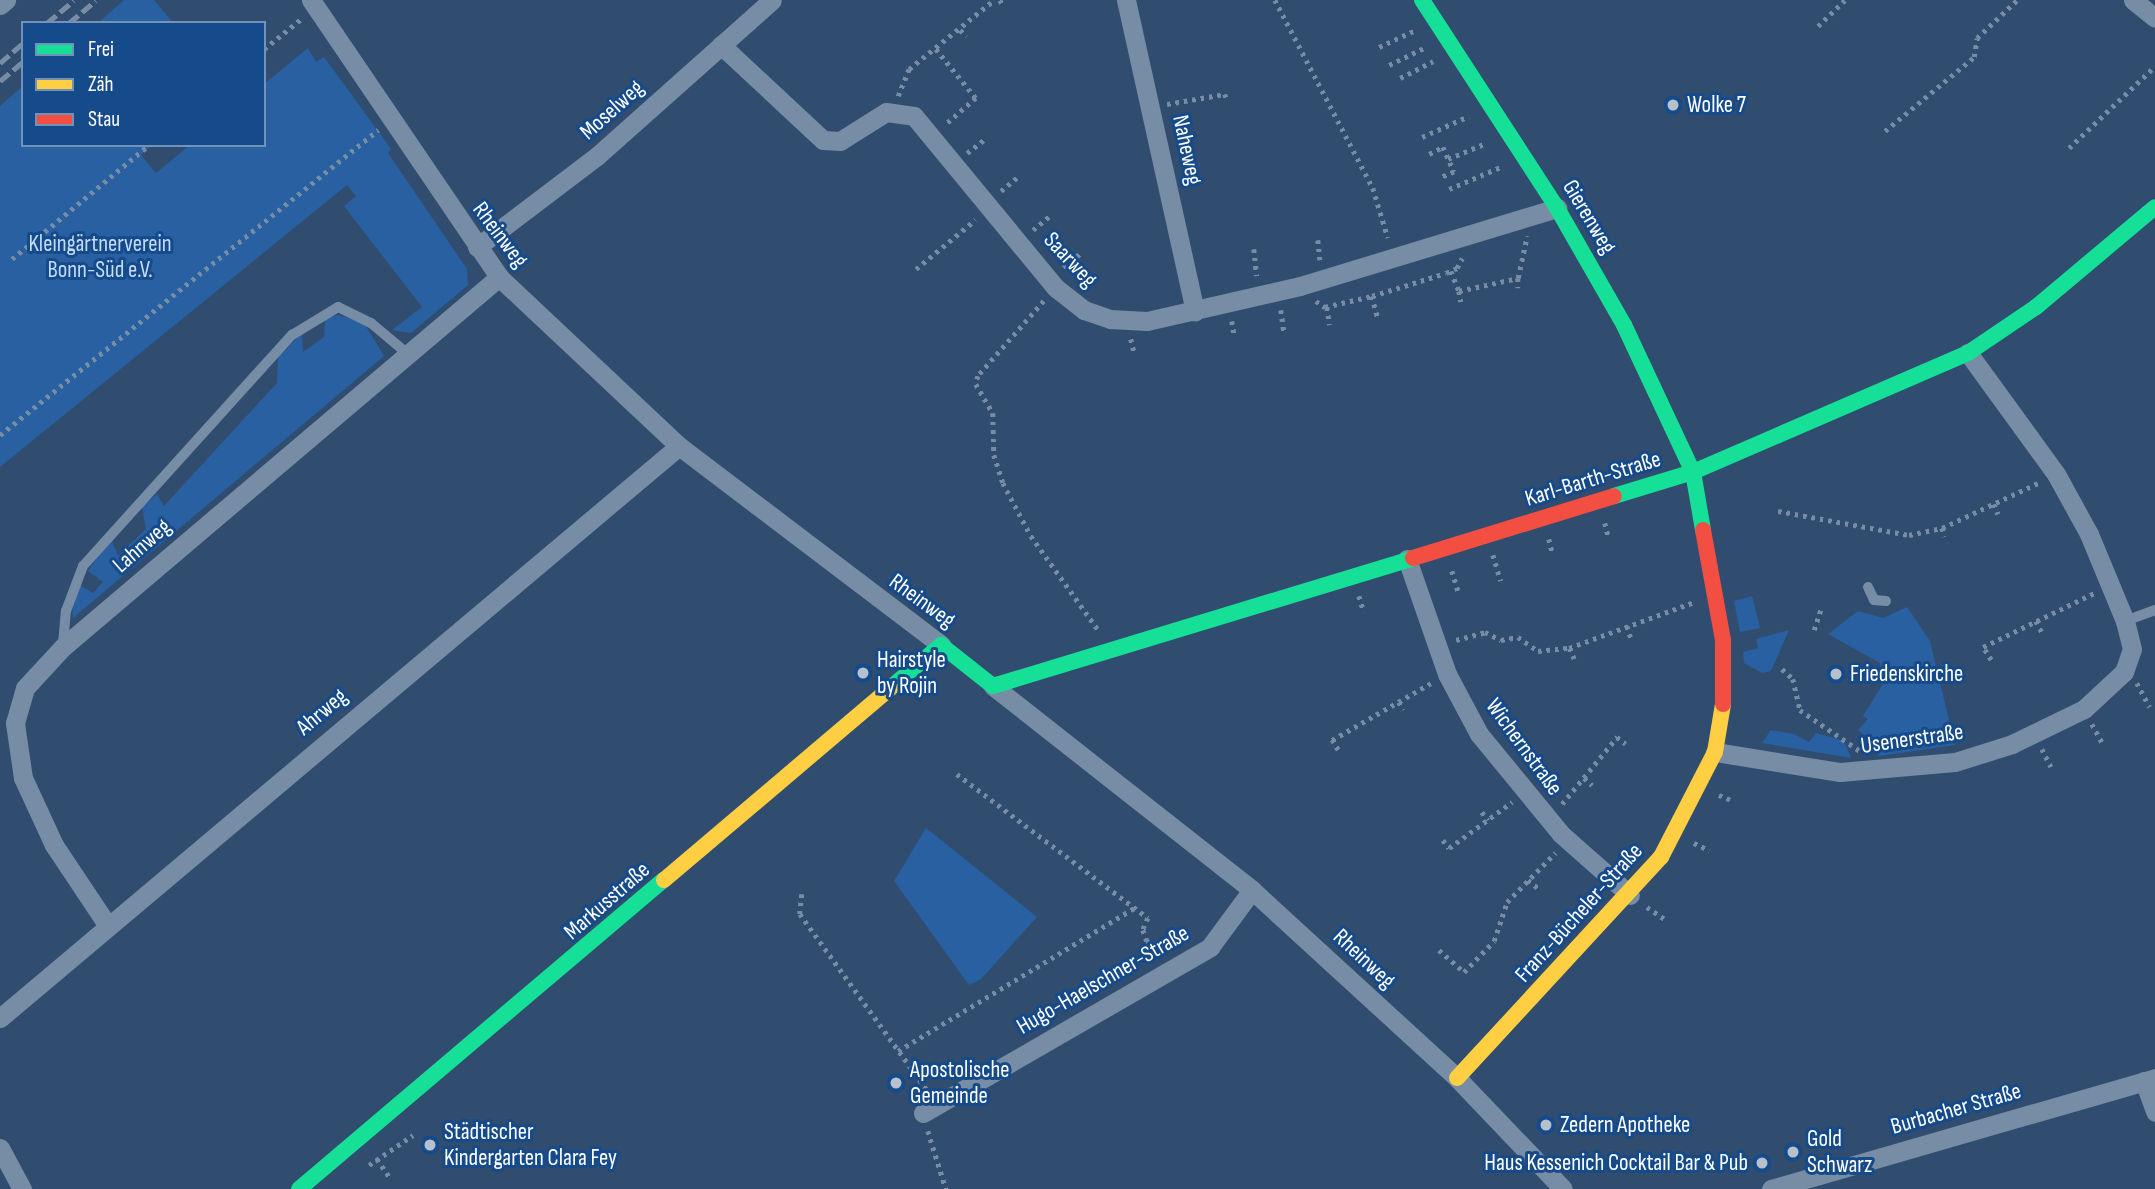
<!DOCTYPE html>
<html>
<head>
<meta charset="utf-8">
<style>
  body { margin:0 }
  #map { position:relative; width:2155px; height:1189px; overflow:hidden; background:#304d70; font-family:"Sofia Sans Condensed",sans-serif }
  div>[style] { position:absolute }
  .green>* { inset:0; background:#2860a2 }
  .path>* { height:4.5px; margin-top:-2.25px; transform-origin:0; background:repeating-linear-gradient(90deg,#778ca5 0 3.5px,transparent 0 8.5px) }
  .lane>* { height:10px; margin:-5px; padding:0 5px; transform-origin:5px; border-radius:5px; background:#778ca5 }
  .street>* { height:19px; margin:-9.5px; padding:0 9.5px; transform-origin:9.5px; border-radius:9.5px; background:#778ca5 }
  .fast>* { height:16px; margin:-8px; padding:0 8px; transform-origin:8px; border-radius:8px; background:#16e098 }
  .slow>* { height:16px; margin:-8px; padding:0 8px; transform-origin:8px; border-radius:8px; background:#ffcf43 }
  .jam>* { height:16px; margin:-8px; padding:0 8px; transform-origin:8px; border-radius:8px; background:#f24e42 }
  .rail>* { height:5px; margin-top:-2.5px; transform-origin:0; background:repeating-linear-gradient(90deg,#788da4 0 12px,transparent 0 17px) }
  .dots>* { width:19px; height:19px; translate:-50% -50%; box-sizing:border-box; border:4px solid #154a8b; border-radius:50% }
  span { translate:-50% -50%; white-space:nowrap; text-align:center; line-height:1.15; -webkit-text-stroke:6px #154a8b; paint-order:stroke }
  .poi-label { font-size:23px; color:#fff }
  .left { translate:0 -50%; text-align:left }
  .right { translate:-100% -50%; text-align:right }
  .street-label { font-size:23px; color:#fff }
  .park-label { font-size:23px; color:#c4ddfb }
  .legend { position:absolute; left:21px; top:21px; width:245px; height:126px; box-sizing:border-box; background:#154a8b; border:2px solid #7392b9; margin:0; padding:9px 12px; list-style:none; font-size:21px; color:#fff }
  .legend li { display:flex; align-items:center; gap:14px; height:35px }
  .legend b { width:35px; border:2px solid #7392b9 }
</style>
</head>
<body>
<div id="map">
  <div class="green">
    <i style="clip-path:polygon(124px 0,154px 0,173px 23px,98px 23px)"></i>
    <i style="clip-path:polygon(308px 48px,316px 62px,324px 57px,391px 149px,388px 153px,467px 269px,468px 285px,411px 333px,392px 330px,422px 307px,344px 206px,356px 196px,347px 185px,0 467px,0 106px,23px 86px,23px 145px,152px 145px,141px 155px,156px 173px,190px 145px,264px 145px,264px 84px)"></i>
    <i style="clip-path:polygon(338px 315px,364px 323px,384px 356px,73px 618px,72px 603px,80px 585px,93px 593px,103px 582px,88px 571px,111px 538px,118px 556px,146px 529px,142px 507px,157px 494px,164px 506px,277px 383px,278px 357px,302px 333px,303px 352px,324px 337px,325px 318px)"></i>
    <i style="clip-path:polygon(1752px 596px,1760px 628px,1740px 632px,1734px 601px)"></i>
    <i style="clip-path:polygon(1907px 607px,1930px 641px,1955px 745px,1879px 756px,1871px 740px,1858px 730px,1868px 719px,1863px 716px,1884px 682px,1880px 663px,1828px 634px,1858px 611px,1883px 618px)"></i>
    <i style="clip-path:polygon(1789px 630px,1771px 671px,1762px 673px,1744px 663px,1743px 652px,1758px 648px,1756px 639px)"></i>
    <i style="clip-path:polygon(1771px 730px,1794px 734px,1809px 742px,1816px 733px,1844px 741px,1851px 758px,1762px 743px)"></i>
    <i style="clip-path:polygon(926px 828px,1037px 917px,981px 979px,969px 985px,894px 881px)"></i>
  </div>
  <div class="path">
    <i style="left:1000px;top:0;width:6px;rotate:59deg"></i>
    <i style="left:1275px;top:0;width:212px;rotate:62.5deg"></i>
    <i style="left:1373px;top:188px;width:52px;rotate:73.3deg"></i>
    <i style="left:1818px;top:26px;width:37px;rotate:-44deg"></i>
    <i style="left:960px;top:30px;width:9px;rotate:41deg"></i>
    <i style="left:1379px;top:47px;width:38px;rotate:-25deg"></i>
    <i style="left:264px;top:49px;width:48px;rotate:-39deg"></i>
    <i style="left:936px;top:49px;width:63px;rotate:50.8deg"></i>
    <i style="left:976px;top:98px;width:41px;rotate:138.9deg"></i>
    <i style="left:1389px;top:65px;width:41px;rotate:-25.9deg"></i>
    <i style="left:1400px;top:78px;width:37px;rotate:-27deg"></i>
    <i style="left:898px;top:96px;width:29px;rotate:-68deg"></i>
    <i style="left:909px;top:69px;width:109px;rotate:-39.1deg"></i>
    <i style="left:1167px;top:104px;width:59px;rotate:-9.8deg"></i>
    <i style="left:1225px;top:94px;width:7px;rotate:74deg"></i>
    <i style="left:1885px;top:131px;width:116px;rotate:-39.7deg"></i>
    <i style="left:1974px;top:57px;width:19px;rotate:-81deg"></i>
    <i style="left:1977px;top:38px;width:55px;rotate:-43.5deg"></i>
    <i style="left:1422px;top:137px;width:51px;rotate:-24.1deg"></i>
    <i style="left:2069px;top:148px;width:119px;rotate:-43.6deg"></i>
    <i style="left:967px;top:153px;width:24px;rotate:-38deg"></i>
    <i style="left:1429px;top:154px;width:16px;rotate:-27deg"></i>
    <i style="left:1443px;top:147px;width:27px;rotate:66deg"></i>
    <i style="left:1454px;top:172px;width:15px;rotate:157deg"></i>
    <i style="left:1448px;top:159px;width:41px;rotate:-22.8deg"></i>
    <i style="left:1449px;top:189px;width:59px;rotate:-23.1deg"></i>
    <i style="left:1001px;top:191px;width:23px;rotate:-40deg"></i>
    <i style="left:1033px;top:230px;width:23px;rotate:-40deg"></i>
    <i style="left:1318px;top:240px;width:20px;rotate:84deg"></i>
    <i style="left:1254px;top:249px;width:27px;rotate:84deg"></i>
    <i style="left:12px;top:259px;width:178px;rotate:-39.8deg"></i>
    <i style="left:1063px;top:267px;width:24px;rotate:-38deg"></i>
    <i style="left:916px;top:269px;width:77px;rotate:-39.7deg"></i>
    <i style="left:1451px;top:271px;width:22px;rotate:68deg"></i>
    <i style="left:1459px;top:291px;width:60px;rotate:-12.4deg"></i>
    <i style="left:1518px;top:278px;width:43px;rotate:-77.9deg"></i>
    <i style="left:1518px;top:278px;width:10px;rotate:90deg"></i>
    <i style="left:1459px;top:291px;width:11px;rotate:80deg"></i>
    <i style="left:1372px;top:296px;width:24px;rotate:75deg"></i>
    <i style="left:1044px;top:301px;width:100px;rotate:131.3deg"></i>
    <i style="left:978px;top:376px;width:8px;rotate:104deg"></i>
    <i style="left:976px;top:384px;width:34px;rotate:60deg"></i>
    <i style="left:993px;top:413px;width:42px;rotate:88.6deg"></i>
    <i style="left:994px;top:455px;width:29px;rotate:72deg"></i>
    <i style="left:1003px;top:483px;width:60px;rotate:62.2deg"></i>
    <i style="left:1031px;top:536px;width:117px;rotate:54.4deg"></i>
    <i style="left:1316px;top:301px;width:11px;rotate:34deg"></i>
    <i style="left:1325px;top:307px;width:48px;rotate:-13.2deg"></i>
    <i style="left:1372px;top:296px;width:77px;rotate:-17.3deg"></i>
    <i style="left:1446px;top:273px;width:12px;rotate:-24deg"></i>
    <i style="left:1457px;top:268px;width:11px;rotate:-63deg"></i>
    <i style="left:1327px;top:307px;width:18px;rotate:81deg"></i>
    <i style="left:1281px;top:310px;width:21px;rotate:82deg"></i>
    <i style="left:1232px;top:321px;width:13px;rotate:81deg"></i>
    <i style="left:1131px;top:339px;width:16px;rotate:76deg"></i>
    <i style="left:0;top:435px;width:486px;rotate:-38.9deg"></i>
    <i style="left:1994px;top:504px;width:11px;rotate:68deg"></i>
    <i style="left:1778px;top:511px;width:133px;rotate:10.4deg"></i>
    <i style="left:1909px;top:535px;width:34px;rotate:-12deg"></i>
    <i style="left:1942px;top:528px;width:108px;rotate:-25.1deg"></i>
    <i style="left:1605px;top:523px;width:16px;rotate:76deg"></i>
    <i style="left:1942px;top:528px;width:9px;rotate:72deg"></i>
    <i style="left:1549px;top:539px;width:16px;rotate:76deg"></i>
    <i style="left:1493px;top:555px;width:27px;rotate:73deg"></i>
    <i style="left:1452px;top:571px;width:24px;rotate:73deg"></i>
    <i style="left:1359px;top:596px;width:17px;rotate:73deg"></i>
    <i style="left:2036px;top:621px;width:15px;rotate:62deg"></i>
    <i style="left:1627px;top:626px;width:13px;rotate:72deg"></i>
    <i style="left:1814px;top:630px;width:23px;rotate:-72deg"></i>
    <i style="left:1456px;top:640px;width:30px;rotate:-15deg"></i>
    <i style="left:1485px;top:632px;width:18px;rotate:27deg"></i>
    <i style="left:1501px;top:640px;width:17px;rotate:-10deg"></i>
    <i style="left:1518px;top:637px;width:24px;rotate:35deg"></i>
    <i style="left:1538px;top:651px;width:31px;rotate:-6deg"></i>
    <i style="left:1574px;top:659px;width:12px;rotate:-114deg"></i>
    <i style="left:1569px;top:648px;width:133px;rotate:-20.2deg"></i>
    <i style="left:1991px;top:660px;width:15px;rotate:-122deg"></i>
    <i style="left:1983px;top:647px;width:123px;rotate:-25.9deg"></i>
    <i style="left:1782px;top:669px;width:15px;rotate:42deg"></i>
    <i style="left:1793px;top:679px;width:32px;rotate:77deg"></i>
    <i style="left:1800px;top:710px;width:73px;rotate:34.3deg"></i>
    <i style="left:2137px;top:683px;width:27px;rotate:62deg"></i>
    <i style="left:1399px;top:702px;width:9px;rotate:63deg"></i>
    <i style="left:2092px;top:724px;width:21px;rotate:61deg"></i>
    <i style="left:2042px;top:749px;width:20px;rotate:63deg"></i>
    <i style="left:1338px;top:750px;width:12px;rotate:-121deg"></i>
    <i style="left:1332px;top:740px;width:114px;rotate:-29.9deg"></i>
    <i style="left:957px;top:774px;width:239px;rotate:37deg"></i>
    <i style="left:1148px;top:918px;width:13px;rotate:113deg"></i>
    <i style="left:1143px;top:930px;width:12px;rotate:70deg"></i>
    <i style="left:1147px;top:941px;width:18px;rotate:41deg"></i>
    <i style="left:1584px;top:778px;width:11px;rotate:41deg"></i>
    <i style="left:1719px;top:795px;width:13px;rotate:23deg"></i>
    <i style="left:1562px;top:804px;width:87px;rotate:-50.6deg"></i>
    <i style="left:1617px;top:737px;width:11px;rotate:38deg"></i>
    <i style="left:1482px;top:812px;width:10px;rotate:53deg"></i>
    <i style="left:1443px;top:840px;width:10px;rotate:53deg"></i>
    <i style="left:1449px;top:848px;width:78px;rotate:-36.1deg"></i>
    <i style="left:1694px;top:843px;width:17px;rotate:25deg"></i>
    <i style="left:1528px;top:880px;width:13px;rotate:39deg"></i>
    <i style="left:802px;top:894px;width:20px;rotate:96deg"></i>
    <i style="left:800px;top:914px;width:216px;rotate:54.2deg"></i>
    <i style="left:1647px;top:907px;width:23px;rotate:34deg"></i>
    <i style="left:1439px;top:950px;width:33px;rotate:41deg"></i>
    <i style="left:1464px;top:972px;width:43px;rotate:-45.9deg"></i>
    <i style="left:1494px;top:941px;width:41px;rotate:-71.6deg"></i>
    <i style="left:1507px;top:902px;width:69px;rotate:-45.6deg"></i>
    <i style="left:898px;top:1051px;width:276px;rotate:-31.2deg"></i>
    <i style="left:928px;top:1131px;width:61px;rotate:72.8deg"></i>
    <i style="left:377px;top:1159px;width:21px;rotate:55deg"></i>
    <i style="left:369px;top:1165px;width:53px;rotate:-34.3deg"></i>
  </div>
  <div class="lane">
    <i style="left:1868px;top:587px;width:14px;rotate:65deg"></i>
    <i style="left:1874px;top:600px;width:12px;rotate:5deg"></i>
    <i style="left:2125px;top:621px;width:32px;rotate:-20deg"></i>
    <i style="left:63px;top:644px;width:33px;rotate:-85deg"></i>
    <i style="left:66px;top:611px;width:48px;rotate:-69.3deg"></i>
    <i style="left:83px;top:566px;width:312px;rotate:-47.9deg"></i>
    <i style="left:292px;top:335px;width:54px;rotate:-31.3deg"></i>
    <i style="left:338px;top:307px;width:37px;rotate:26deg"></i>
    <i style="left:371px;top:323px;width:48px;rotate:40deg"></i>
  </div>
  <div class="street">
    <i style="left:311px;top:0;width:335px;rotate:55.8deg"></i>
    <i style="left:499px;top:277px;width:247px;rotate:43.2deg"></i>
    <i style="left:679px;top:446px;width:329px;rotate:37.2deg"></i>
    <i style="left:1126px;top:0;width:319px;rotate:77.5deg"></i>
    <i style="left:2133px;top:0;width:28px;rotate:39deg"></i>
    <i style="left:0;top:5px;width:8px;rotate:-40deg"></i>
    <i style="left:721px;top:45px;width:139px;rotate:43deg"></i>
    <i style="left:823px;top:140px;width:17px;rotate:3deg"></i>
    <i style="left:840px;top:141px;width:54px;rotate:-32.2deg"></i>
    <i style="left:886px;top:112px;width:28px;rotate:8deg"></i>
    <i style="left:914px;top:116px;width:223px;rotate:50.5deg"></i>
    <i style="left:1056px;top:288px;width:36px;rotate:38deg"></i>
    <i style="left:1084px;top:310px;width:28px;rotate:19deg"></i>
    <i style="left:1110px;top:319px;width:37px;rotate:3deg"></i>
    <i style="left:1147px;top:321px;width:157px;rotate:-12.9deg"></i>
    <i style="left:1300px;top:286px;width:269px;rotate:-16.9deg"></i>
    <i style="left:477px;top:247px;width:151px;rotate:-37.2deg"></i>
    <i style="left:597px;top:156px;width:234px;rotate:-41.7deg"></i>
    <i style="left:1407px;top:559px;width:122px;rotate:70.8deg"></i>
    <i style="left:1447px;top:674px;width:68px;rotate:61.9deg"></i>
    <i style="left:1479px;top:734px;width:129px;rotate:50.6deg"></i>
    <i style="left:1561px;top:834px;width:92px;rotate:41.5deg"></i>
    <i style="left:993px;top:686px;width:330px;rotate:38.2deg"></i>
    <i style="left:1252px;top:890px;width:278px;rotate:42.5deg"></i>
    <i style="left:1457px;top:1078px;width:153px;rotate:46.3deg"></i>
    <i style="left:1715px;top:752px;width:127px;rotate:9.1deg"></i>
    <i style="left:1840px;top:772px;width:115px;rotate:-5deg"></i>
    <i style="left:1955px;top:762px;width:60px;rotate:-17.5deg"></i>
    <i style="left:2012px;top:744px;width:80px;rotate:-25.9deg"></i>
    <i style="left:2084px;top:709px;width:54px;rotate:-42.8deg"></i>
    <i style="left:2124px;top:672px;width:24px;rotate:-71deg"></i>
    <i style="left:2132px;top:649px;width:29px;rotate:-104deg"></i>
    <i style="left:2125px;top:621px;width:94px;rotate:-112.5deg"></i>
    <i style="left:2089px;top:534px;width:68px;rotate:-118.8deg"></i>
    <i style="left:2056px;top:474px;width:150px;rotate:-126deg"></i>
    <i style="left:108px;top:926px;width:97px;rotate:-123.7deg"></i>
    <i style="left:54px;top:845px;width:74px;rotate:-114.8deg"></i>
    <i style="left:23px;top:778px;width:56px;rotate:-98.3deg"></i>
    <i style="left:15px;top:723px;width:36px;rotate:-74deg"></i>
    <i style="left:25px;top:688px;width:56px;rotate:-47.2deg"></i>
    <i style="left:63px;top:647px;width:572px;rotate:-40.32deg"></i>
    <i style="left:0;top:1018px;width:888px;rotate:-40.11deg"></i>
    <i style="left:2144px;top:1081px;width:33px;rotate:70deg"></i>
    <i style="left:923px;top:1113px;width:332px;rotate:-30deg"></i>
    <i style="left:1210px;top:947px;width:71px;rotate:-53.6deg"></i>
    <i style="left:0;top:1148px;width:47px;rotate:61.8deg"></i>
    <i style="left:1771px;top:1189px;width:400px;rotate:-16.1deg"></i>
  </div>
  <div class="fast">
    <i style="left:1422px;top:0;width:248px;rotate:57deg"></i>
    <i style="left:1557px;top:208px;width:135px;rotate:60.2deg"></i>
    <i style="left:1624px;top:325px;width:162px;rotate:64.9deg"></i>
    <i style="left:1693px;top:472px;width:59px;rotate:80.2deg"></i>
    <i style="left:1614px;top:496px;width:83px;rotate:-16.9deg"></i>
    <i style="left:1693px;top:472px;width:300px;rotate:-23.4deg"></i>
    <i style="left:1968px;top:353px;width:82px;rotate:-34.1deg"></i>
    <i style="left:2036px;top:307px;width:155px;rotate:-40deg"></i>
    <i style="left:890px;top:688px;width:67px;rotate:-40.1deg"></i>
    <i style="left:941px;top:645px;width:66px;rotate:38.3deg"></i>
    <i style="left:993px;top:686px;width:439px;rotate:-16.9deg"></i>
    <i style="left:299px;top:1189px;width:478px;rotate:-40.3deg"></i>
  </div>
  <div class="slow">
    <i style="left:664px;top:880px;width:297px;rotate:-40.3deg"></i>
    <i style="left:1457px;top:1078px;width:301px;rotate:-47.3deg"></i>
    <i style="left:1661px;top:857px;width:118px;rotate:-62.8deg"></i>
    <i style="left:1715px;top:752px;width:49px;rotate:-80.5deg"></i>
  </div>
  <div class="jam">
    <i style="left:1703px;top:530px;width:112px;rotate:79.7deg"></i>
    <i style="left:1723px;top:640px;width:64px;rotate:90deg"></i>
    <i style="left:1413px;top:558px;width:210px;rotate:-17.1deg"></i>
  </div>
  <div class="rail">
    <i style="left:47px;top:23px;width:35px;rotate:-40deg"></i>
    <i style="left:69px;top:23px;width:35px;rotate:-40deg"></i>
    <i style="left:0;top:63px;width:30px;rotate:-41deg"></i>
    <i style="left:0;top:81px;width:30px;rotate:-40deg"></i>
  </div>
  <div class="dots">
    <i style="left:1673px;top:105px;background:#b7c1cd"></i>
    <i style="left:863px;top:673px;background:#b7c1cd"></i>
    <i style="left:1836px;top:674px;background:#b7c1cd"></i>
    <i style="left:896px;top:1083px;background:#b7c1cd"></i>
    <i style="left:1546px;top:1125px;background:#b7c1cd"></i>
    <i style="left:430px;top:1145px;background:#b7c1cd"></i>
    <i style="left:1793px;top:1152px;background:#b7c1cd"></i>
    <i style="left:1762px;top:1163px;background:#b7c1cd"></i>
  </div>
  <div class="poi-label">
    <span class="left" style="left:1687px;top:105px">Wolke 7</span>
    <span class="left" style="left:877px;top:673px">Hairstyle<br>by Rojin</span>
    <span class="left" style="left:1850px;top:674px">Friedenskirche</span>
    <span class="left" style="left:910px;top:1083px">Apostolische<br>Gemeinde</span>
    <span class="left" style="left:1560px;top:1125px">Zedern Apotheke</span>
    <span class="left" style="left:444px;top:1145px">Städtischer<br>Kindergarten Clara Fey</span>
    <span class="left" style="left:1807px;top:1152px">Gold<br>Schwarz</span>
    <span class="right" style="left:1748px;top:1163px">Haus Kessenich Cocktail Bar &amp; Pub</span>
  </div>
  <div class="street-label">
    <span style="left:612px;top:110px;rotate:-42deg">Moselweg</span>
    <span style="left:1187px;top:150px;rotate:78deg">Naheweg</span>
    <span style="left:1589px;top:217px;rotate:59deg">Gierenweg</span>
    <span style="left:500px;top:235px;rotate:53deg">Rheinweg</span>
    <span style="left:1070px;top:260px;rotate:47deg">Saarweg</span>
    <span style="left:1593px;top:479px;rotate:-17deg">Karl-Barth-Straße</span>
    <span style="left:142px;top:546px;rotate:-41deg">Lahnweg</span>
    <span style="left:922px;top:601px;rotate:36deg">Rheinweg</span>
    <span style="left:322px;top:712px;rotate:-40deg">Ahrweg</span>
    <span style="left:1912px;top:739px;rotate:-8deg">Usenerstraße</span>
    <span style="left:1524px;top:747px;rotate:54deg">Wichernstraße</span>
    <span style="left:607px;top:901px;rotate:-41deg">Markusstraße</span>
    <span style="left:1579px;top:913px;rotate:-48deg">Franz-Bücheler-Straße</span>
    <span style="left:1364px;top:959px;rotate:43deg">Rheinweg</span>
    <span style="left:1103px;top:980px;rotate:-30deg">Hugo-Haelschner-Straße</span>
    <span style="left:1956px;top:1109px;rotate:-16deg">Burbacher Straße</span>
  </div>
  <div class="park-label">
    <span style="left:100px;top:257px">Kleingärtnerverein<br>Bonn-Süd e.V.</span>
  </div>
  <ul class="legend">
  <li><b style="height:9px;background:#16e098"></b>Frei</li>
  <li><b style="height:9px;background:#ffcf43"></b>Zäh</li>
  <li><b style="height:9px;background:#f24e42"></b>Stau</li>
  </ul>
</div>
</body>
</html>
